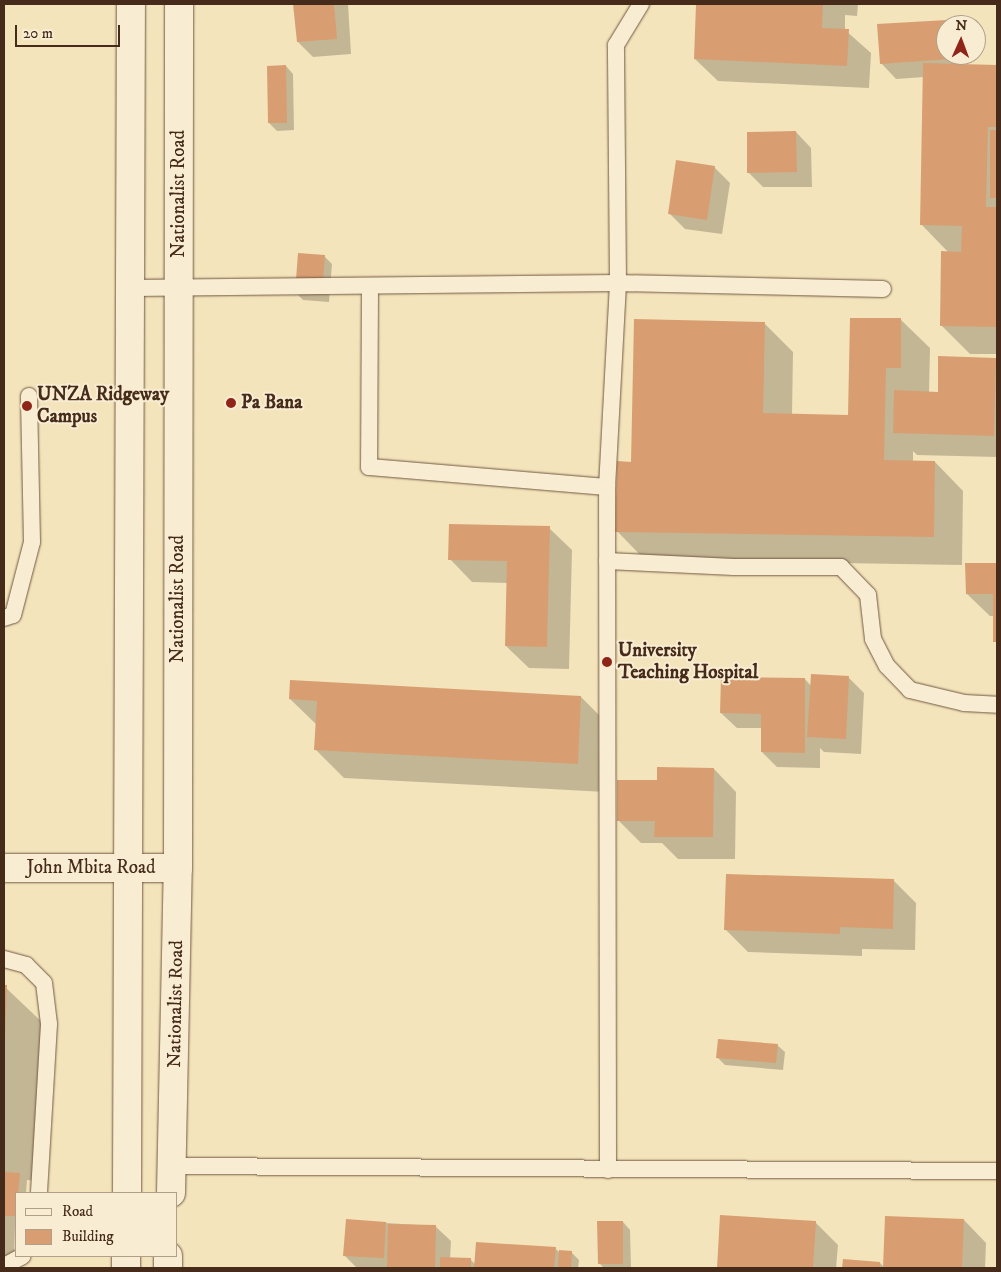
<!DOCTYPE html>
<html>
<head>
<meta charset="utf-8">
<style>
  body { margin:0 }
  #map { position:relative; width:1001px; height:1272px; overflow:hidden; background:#f4e4bb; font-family:"IM FELL DW Pica",serif }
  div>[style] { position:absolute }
  .shadow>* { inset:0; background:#0003 }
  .building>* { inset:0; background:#d89e71 }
  .roads { filter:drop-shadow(0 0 1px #725842) drop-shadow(0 0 1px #725842) }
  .service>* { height:16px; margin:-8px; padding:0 8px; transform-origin:8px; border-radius:8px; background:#f8edd3 }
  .minor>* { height:28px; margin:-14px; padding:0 14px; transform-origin:14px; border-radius:14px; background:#f8edd3 }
  .secondary>* { height:28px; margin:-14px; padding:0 14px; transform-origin:14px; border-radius:14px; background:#f8edd3 }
  .dots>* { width:14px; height:14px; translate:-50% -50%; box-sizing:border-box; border:2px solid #f8edd3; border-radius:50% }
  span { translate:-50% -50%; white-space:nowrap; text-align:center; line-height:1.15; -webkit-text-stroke:4px #f8edd3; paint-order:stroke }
  .street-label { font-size:19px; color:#462a1a }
  .poi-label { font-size:19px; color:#462a1a; font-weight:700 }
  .left { translate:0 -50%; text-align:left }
  .frame { position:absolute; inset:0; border:5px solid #462a1a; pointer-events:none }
  .legend { position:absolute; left:15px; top:1192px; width:162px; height:65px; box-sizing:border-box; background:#f8edd3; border:1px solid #b19f89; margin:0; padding:6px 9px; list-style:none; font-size:15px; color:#462a1a }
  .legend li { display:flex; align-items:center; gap:10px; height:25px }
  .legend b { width:25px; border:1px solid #b19f89 }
  .north { position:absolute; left:936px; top:15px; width:50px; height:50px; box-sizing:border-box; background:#f8edd3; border:1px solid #b19f89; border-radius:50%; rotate:2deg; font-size:14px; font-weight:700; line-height:20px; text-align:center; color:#462a1a }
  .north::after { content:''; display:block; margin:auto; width:18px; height:22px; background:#8f2418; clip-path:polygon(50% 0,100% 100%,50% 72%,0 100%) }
  .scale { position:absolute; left:15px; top:25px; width:105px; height:22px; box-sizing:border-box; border:2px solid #462a1a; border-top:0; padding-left:6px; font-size:15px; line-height:18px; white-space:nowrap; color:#462a1a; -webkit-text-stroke:4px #f8edd3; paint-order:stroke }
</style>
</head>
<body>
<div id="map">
  <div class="shadow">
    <i style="clip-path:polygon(295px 4px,348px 4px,351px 54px,313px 57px,298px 42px)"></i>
    <i style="clip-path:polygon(698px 4px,858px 4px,857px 16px,845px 15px,845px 30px,871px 53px,869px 88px,718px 81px,695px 59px)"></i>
    <i style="clip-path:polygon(947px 21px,950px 25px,946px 25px,946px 55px,963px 55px,964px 65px,997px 66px,997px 354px,970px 354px,941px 325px,949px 253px,921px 224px,924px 77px,896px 79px,881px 63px)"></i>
    <i style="clip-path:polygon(286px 66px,293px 74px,294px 130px,277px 131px,269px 123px)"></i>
    <i style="clip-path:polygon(796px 132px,811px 148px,812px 187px,763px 187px,748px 172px)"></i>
    <i style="clip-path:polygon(714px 167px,730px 183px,722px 234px,685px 229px,669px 213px)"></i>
    <i style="clip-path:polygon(324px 256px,332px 264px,329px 302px,303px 300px,296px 293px)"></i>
    <i style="clip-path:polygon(901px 320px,930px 348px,929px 393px,939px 393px,997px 361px,997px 457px,917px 455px,913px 451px,913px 462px,935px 462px,963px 491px,962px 565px,645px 560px,617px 531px,633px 463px,765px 324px,793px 352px,792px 415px,849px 416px)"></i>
    <i style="clip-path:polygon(549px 528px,572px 550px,569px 669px,529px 668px,506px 646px,507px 583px,472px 582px,450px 559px)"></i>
    <i style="clip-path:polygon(997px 564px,997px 644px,994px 616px,990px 616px,967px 594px,967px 565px)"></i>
    <i style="clip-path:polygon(848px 677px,864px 693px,861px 754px,824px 752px,820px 748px,820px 768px,777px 767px,762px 752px,762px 728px,737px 728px,721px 713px,805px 679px,811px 686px)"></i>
    <i style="clip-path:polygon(581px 697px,609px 725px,606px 792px,344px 778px,315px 749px,317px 725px,290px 699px)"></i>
    <i style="clip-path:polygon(714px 769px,736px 792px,735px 859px,678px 859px,662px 843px,641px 843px,618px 820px,658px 781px)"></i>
    <i style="clip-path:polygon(894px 881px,916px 903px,915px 950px,862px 949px,862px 956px,748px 952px,726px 930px)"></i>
    <i style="clip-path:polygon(4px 986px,44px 1024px,40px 1181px,27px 1180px,26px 1193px,16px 1193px,14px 1260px,4px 1260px)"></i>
    <i style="clip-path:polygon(777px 1045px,785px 1052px,783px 1070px,725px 1065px,717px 1057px)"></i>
    <i style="clip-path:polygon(722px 1216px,815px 1222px,838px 1245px,836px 1268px,719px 1268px)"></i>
    <i style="clip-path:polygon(964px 1220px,986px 1243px,985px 1268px,843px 1268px,844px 1260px,880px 1263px,884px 1267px)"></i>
    <i style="clip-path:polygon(623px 1222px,630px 1230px,631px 1268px,604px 1268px,599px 1263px)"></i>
    <i style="clip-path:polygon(386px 1223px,435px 1226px,451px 1241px,450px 1259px,471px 1260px,476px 1265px,555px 1248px,560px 1253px,571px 1252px,579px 1260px,578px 1268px,357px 1268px,345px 1256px)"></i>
  </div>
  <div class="building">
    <i style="clip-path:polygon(293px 4px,334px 4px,337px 39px,297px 42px)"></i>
    <i style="clip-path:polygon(696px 4px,823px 4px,822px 28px,849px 29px,847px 66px,694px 59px)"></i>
    <i style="clip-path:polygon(947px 20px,946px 55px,950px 55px,950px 59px,880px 64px,877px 24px)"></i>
    <i style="clip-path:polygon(923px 63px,997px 65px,997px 127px,988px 127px,986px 207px,997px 207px,997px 327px,940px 326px,941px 251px,961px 252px,962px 226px,920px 225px)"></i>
    <i style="clip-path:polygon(286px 65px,287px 123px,268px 123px,267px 66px)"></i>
    <i style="clip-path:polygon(990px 130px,997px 130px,997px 198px,990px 198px)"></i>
    <i style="clip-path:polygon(796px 131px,797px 172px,747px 173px,747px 132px)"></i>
    <i style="clip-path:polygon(676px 160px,715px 166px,707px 220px,668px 214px)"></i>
    <i style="clip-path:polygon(298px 253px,325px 255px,322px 295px,295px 293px)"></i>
    <i style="clip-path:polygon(850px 318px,901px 318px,901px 368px,886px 368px,884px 460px,935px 461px,934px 537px,615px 532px,617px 461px,631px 462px,634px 319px,765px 322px,763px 413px,848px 415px)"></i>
    <i style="clip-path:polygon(938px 356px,996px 358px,994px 436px,893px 433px,894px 390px,938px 392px)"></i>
    <i style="clip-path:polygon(449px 524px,550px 526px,547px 647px,505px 646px,507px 561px,448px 560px)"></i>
    <i style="clip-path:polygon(965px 563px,997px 563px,997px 642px,993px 642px,993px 594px,966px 594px)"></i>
    <i style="clip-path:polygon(811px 674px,849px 676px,846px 739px,807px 737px)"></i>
    <i style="clip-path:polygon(721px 677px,805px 678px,805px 753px,761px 752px,761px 714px,720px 713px)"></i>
    <i style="clip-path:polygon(290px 680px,581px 696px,578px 764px,314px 750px,317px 701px,289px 699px)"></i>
    <i style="clip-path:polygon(657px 767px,714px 768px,713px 837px,654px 837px,655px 821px,617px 821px,617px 780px,657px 780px)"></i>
    <i style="clip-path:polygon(726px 874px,894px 879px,893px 929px,840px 927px,840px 934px,724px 930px)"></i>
    <i style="clip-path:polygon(4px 985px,7px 985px,5px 1040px,4px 1040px)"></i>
    <i style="clip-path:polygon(718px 1039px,778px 1044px,776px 1063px,716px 1058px)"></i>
    <i style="clip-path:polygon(4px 1172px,20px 1173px,16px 1216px,4px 1216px)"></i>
    <i style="clip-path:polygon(720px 1215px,816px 1221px,813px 1268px,717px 1268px)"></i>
    <i style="clip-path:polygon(885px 1216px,964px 1219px,962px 1268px,883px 1268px)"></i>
    <i style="clip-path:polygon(346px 1219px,386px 1222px,384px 1258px,343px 1256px)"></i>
    <i style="clip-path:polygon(597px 1221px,623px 1221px,623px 1264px,598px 1264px)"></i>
    <i style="clip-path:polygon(388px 1224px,436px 1225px,435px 1268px,387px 1268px)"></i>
    <i style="clip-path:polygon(476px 1242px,556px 1247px,554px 1268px,474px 1268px)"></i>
    <i style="clip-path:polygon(559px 1250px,572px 1251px,571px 1268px,558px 1268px)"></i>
    <i style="clip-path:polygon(440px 1257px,471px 1258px,471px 1268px,440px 1268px)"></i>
    <i style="clip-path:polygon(843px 1259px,880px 1262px,880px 1268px,842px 1268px)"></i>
  </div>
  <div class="roads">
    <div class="service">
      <i style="left:370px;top:287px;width:180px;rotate:90.3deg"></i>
      <i style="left:369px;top:467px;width:239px;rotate:4.8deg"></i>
      <i style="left:132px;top:288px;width:486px;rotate:-0.6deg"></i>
      <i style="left:618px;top:283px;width:265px;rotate:1.3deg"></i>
      <i style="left:607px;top:561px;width:127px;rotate:2.7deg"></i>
      <i style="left:734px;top:567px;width:107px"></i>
      <i style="left:841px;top:567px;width:39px;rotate:46deg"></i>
      <i style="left:868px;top:595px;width:44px;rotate:83.5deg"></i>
      <i style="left:873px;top:639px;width:30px;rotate:63deg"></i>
      <i style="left:887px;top:666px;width:33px;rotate:46deg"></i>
      <i style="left:910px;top:690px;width:56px;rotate:13.5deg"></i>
      <i style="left:964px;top:703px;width:33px;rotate:3deg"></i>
      <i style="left:4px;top:618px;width:9px;rotate:-18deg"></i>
      <i style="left:13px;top:615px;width:75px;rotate:-75.4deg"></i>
      <i style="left:32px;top:542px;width:146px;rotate:-91.2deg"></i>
      <i style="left:4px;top:959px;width:23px;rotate:15deg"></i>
      <i style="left:26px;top:965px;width:25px;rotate:45deg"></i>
      <i style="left:44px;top:983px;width:41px;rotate:83deg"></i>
      <i style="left:49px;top:1024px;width:169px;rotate:93.4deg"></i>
      <i style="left:173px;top:1166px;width:824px;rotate:0.35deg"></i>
      <i style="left:608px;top:1170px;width:683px;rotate:-90.08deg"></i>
      <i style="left:607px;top:487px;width:204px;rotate:-86.9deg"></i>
      <i style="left:618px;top:283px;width:238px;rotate:-90.5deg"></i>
      <i style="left:616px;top:45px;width:48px;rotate:-58.6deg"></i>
      <i style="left:4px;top:1266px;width:21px;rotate:-28deg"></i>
    </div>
    <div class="minor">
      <i style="left:4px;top:868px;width:174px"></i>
    </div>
    <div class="secondary">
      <i style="left:127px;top:1193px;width:1189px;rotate:-89.81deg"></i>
      <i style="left:171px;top:1193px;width:325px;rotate:-88.8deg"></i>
      <i style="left:178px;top:868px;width:864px;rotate:-89.93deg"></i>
      <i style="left:126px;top:1268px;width:12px;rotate:-90deg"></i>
      <i style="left:168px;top:1268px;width:12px;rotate:-90deg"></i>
    </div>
  </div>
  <div class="dots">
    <i style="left:231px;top:403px;background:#8f2418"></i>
    <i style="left:27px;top:406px;background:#8f2418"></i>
    <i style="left:607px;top:662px;background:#8f2418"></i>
  </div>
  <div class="street-label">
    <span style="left:179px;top:194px;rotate:-90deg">Nationalist Road</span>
    <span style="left:178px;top:599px;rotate:-90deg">Nationalist Road</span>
    <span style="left:91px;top:868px">John Mbita Road</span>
    <span style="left:176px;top:1004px;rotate:-89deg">Nationalist Road</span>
  </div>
  <div class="poi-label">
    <span class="left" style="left:37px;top:406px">UNZA Ridgeway<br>Campus</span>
    <span class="left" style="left:241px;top:403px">Pa Bana</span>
    <span class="left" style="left:618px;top:662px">University<br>Teaching Hospital</span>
  </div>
  <div class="frame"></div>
  <ul class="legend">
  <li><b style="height:6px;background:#f8edd3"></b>Road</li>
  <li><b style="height:14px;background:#d89e71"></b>Building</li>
  </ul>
  <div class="north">N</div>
  <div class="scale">20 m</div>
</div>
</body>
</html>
